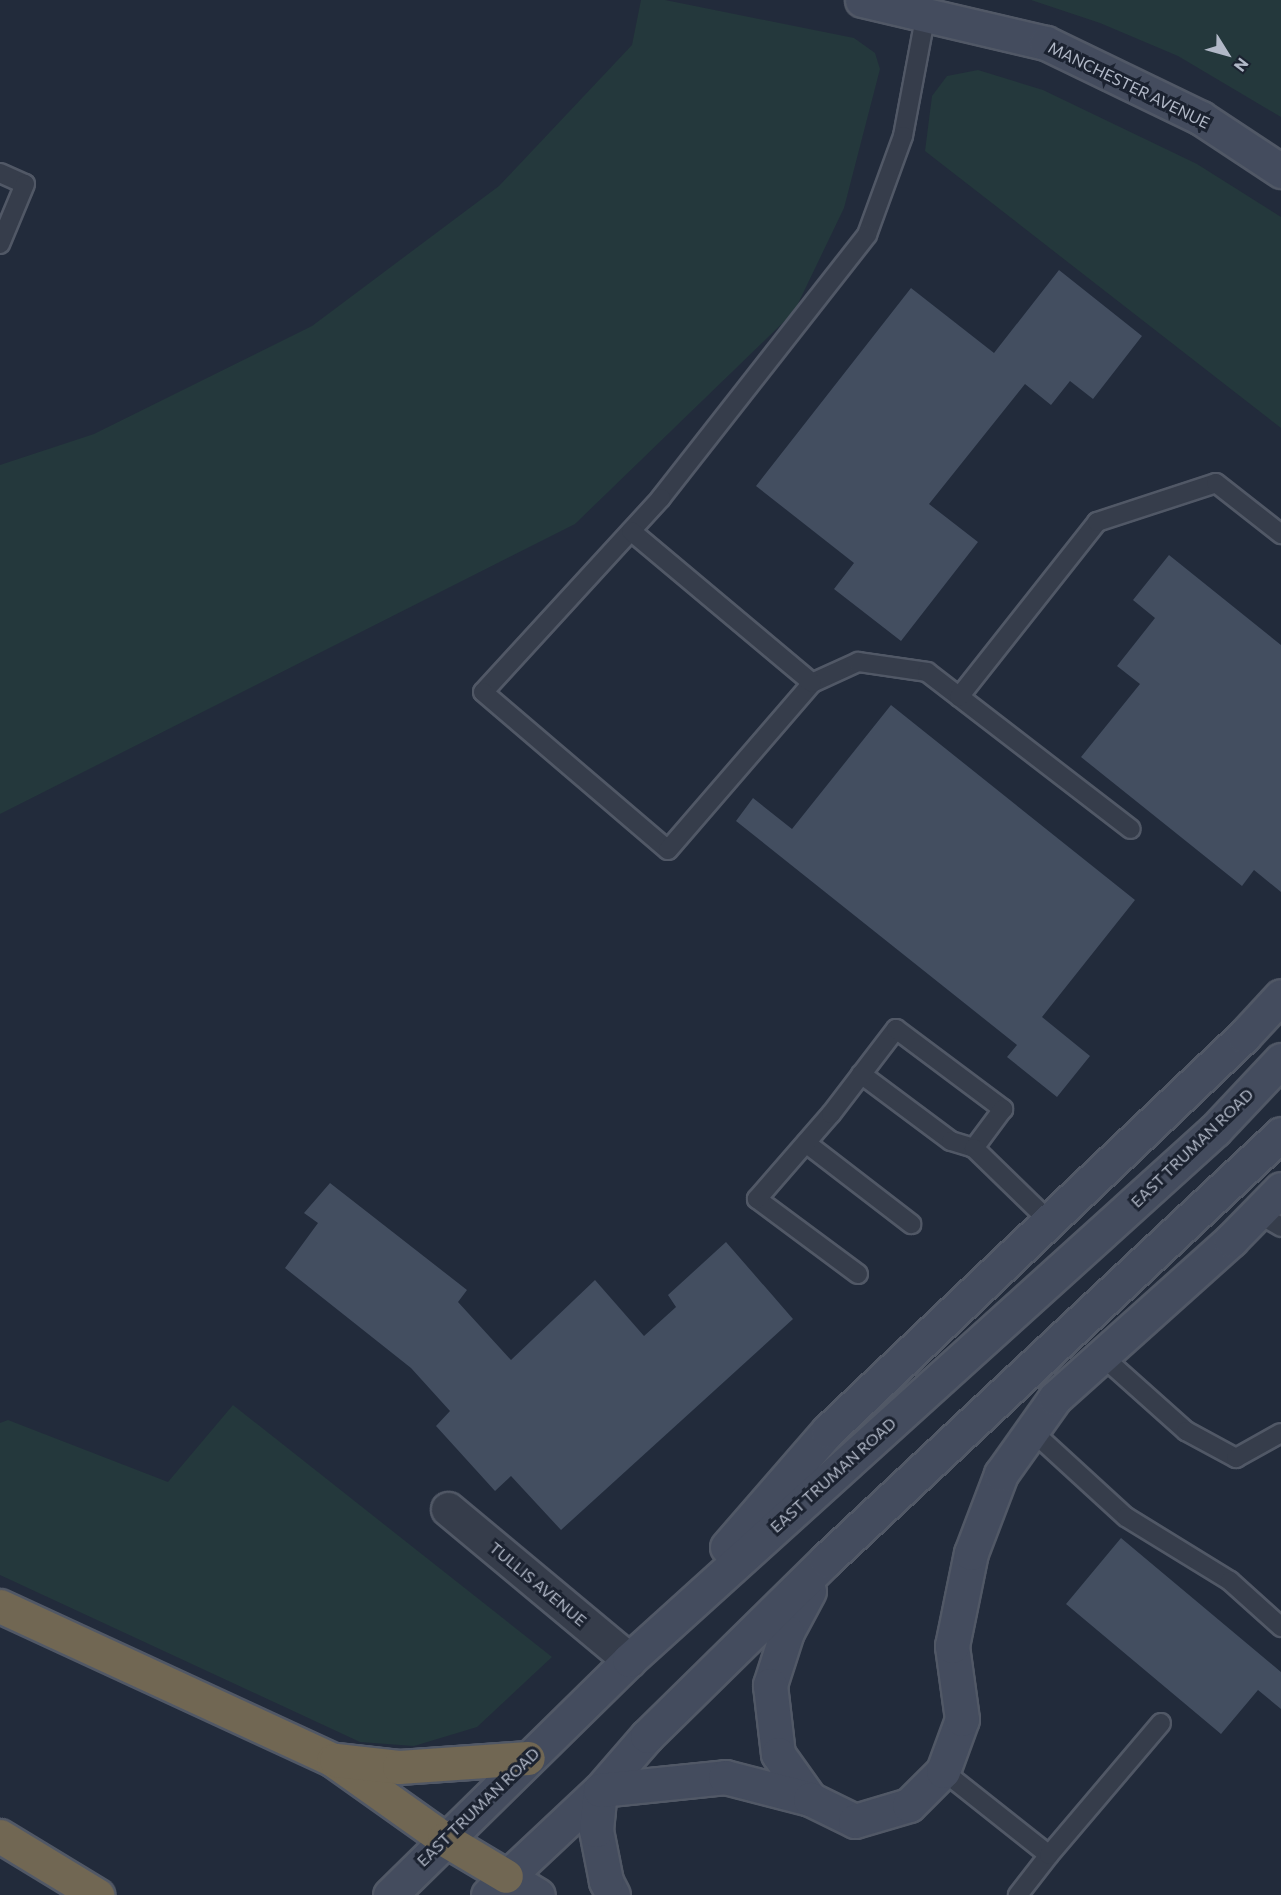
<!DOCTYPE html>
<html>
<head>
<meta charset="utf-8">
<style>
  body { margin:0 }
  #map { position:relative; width:1281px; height:1895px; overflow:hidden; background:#222b3b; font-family:Commissioner,sans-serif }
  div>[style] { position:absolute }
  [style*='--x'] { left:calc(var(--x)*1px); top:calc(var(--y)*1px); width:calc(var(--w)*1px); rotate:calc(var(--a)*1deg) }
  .green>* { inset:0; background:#24383c }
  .building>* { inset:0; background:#434e60 }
  .roads { filter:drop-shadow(2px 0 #515866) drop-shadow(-2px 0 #515866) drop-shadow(0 2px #515866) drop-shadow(0 -2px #515866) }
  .service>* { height:18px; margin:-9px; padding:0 9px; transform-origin:9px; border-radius:9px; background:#363d4b }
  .minor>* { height:33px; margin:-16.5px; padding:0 16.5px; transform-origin:16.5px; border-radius:16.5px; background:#363d4b }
  .secondary>* { height:33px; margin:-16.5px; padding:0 16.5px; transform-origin:16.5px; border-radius:16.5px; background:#444c5e }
  .motorway>* { height:33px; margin:-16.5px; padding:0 16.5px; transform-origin:16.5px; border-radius:16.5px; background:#716753 }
  span { translate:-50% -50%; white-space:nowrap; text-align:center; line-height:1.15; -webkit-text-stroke:6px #1b2230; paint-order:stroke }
  .street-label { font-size:16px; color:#b1b8c7 }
  .north { position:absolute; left:1197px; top:24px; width:60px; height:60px; -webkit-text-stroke:4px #1b2230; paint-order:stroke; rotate:127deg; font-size:16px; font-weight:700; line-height:24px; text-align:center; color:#b1b8c7 }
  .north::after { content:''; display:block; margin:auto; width:21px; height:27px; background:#b1b8c7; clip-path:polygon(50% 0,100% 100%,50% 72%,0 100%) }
</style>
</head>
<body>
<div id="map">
  <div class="green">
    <div style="clip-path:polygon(641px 0,665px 0,854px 38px,875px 53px,880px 69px,844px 208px,794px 312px,575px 524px,0 814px,0 465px,94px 434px,312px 326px,499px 186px,632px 45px)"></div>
    <div style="clip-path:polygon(1031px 0,1281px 0,1281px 117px,1178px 56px,1100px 23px)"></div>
    <div style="clip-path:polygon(978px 70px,1043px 90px,1197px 164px,1281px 217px,1281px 428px,925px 151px,932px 96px,947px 76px)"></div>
    <div style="clip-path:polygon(233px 1405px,552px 1657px,477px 1727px,414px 1746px,360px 1742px,0 1575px,0 1423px,8px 1420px,168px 1482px)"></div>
  </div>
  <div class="building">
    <div style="clip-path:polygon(1059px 270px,1142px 336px,1093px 399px,1070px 381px,1051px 405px,1025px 384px,929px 504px,978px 542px,901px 641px,834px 589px,854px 563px,756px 486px,911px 288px,994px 353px)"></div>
    <div style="clip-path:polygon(1169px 555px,1281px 645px,1281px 892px,1254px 870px,1242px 886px,1081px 757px,1140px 684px,1117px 666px,1155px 618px,1133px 600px)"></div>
    <div style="clip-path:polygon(891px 705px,1135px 900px,1042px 1017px,1090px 1056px,1057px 1097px,1007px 1057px,1017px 1045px,736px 821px,753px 798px,792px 829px)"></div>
    <div style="clip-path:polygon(330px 1183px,467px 1290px,458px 1302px,511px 1360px,595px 1280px,644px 1336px,676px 1307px,668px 1295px,726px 1242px,793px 1319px,561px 1530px,511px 1476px,495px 1491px,436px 1426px,450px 1411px,411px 1368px,285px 1268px,318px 1223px,304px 1213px)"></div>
    <div style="clip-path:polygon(1121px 1538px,1281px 1672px,1281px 1709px,1258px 1690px,1221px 1734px,1066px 1604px)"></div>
  </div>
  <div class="roads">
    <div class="service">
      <div style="--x:926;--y:13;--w:125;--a:100.6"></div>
      <div style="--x:903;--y:136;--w:105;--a:110"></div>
      <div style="--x:867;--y:235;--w:334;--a:128.1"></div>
      <div style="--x:661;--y:498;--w:263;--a:132.5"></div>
      <div style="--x:483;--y:692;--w:243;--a:40.5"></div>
      <div style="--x:668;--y:850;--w:221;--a:-49.2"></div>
      <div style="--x:812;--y:683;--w:51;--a:-24.5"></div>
      <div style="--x:858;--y:662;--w:70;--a:8.2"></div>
      <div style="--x:927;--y:672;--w:257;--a:37.6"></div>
      <div style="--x:0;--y:173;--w:27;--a:24"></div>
      <div style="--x:25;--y:184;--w:65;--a:112.6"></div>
      <div style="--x:631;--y:531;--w:236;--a:40"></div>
      <div style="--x:959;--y:697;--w:223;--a:-51.7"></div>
      <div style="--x:1097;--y:522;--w:125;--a:-18.1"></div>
      <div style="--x:1216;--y:483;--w:83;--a:38.1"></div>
      <div style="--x:861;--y:1074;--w:112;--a:36.7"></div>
      <div style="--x:951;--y:1141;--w:24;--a:17"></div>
      <div style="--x:806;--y:1143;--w:133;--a:37.6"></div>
      <div style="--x:1257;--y:1213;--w:28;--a:30"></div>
      <div style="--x:858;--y:1274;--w:126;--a:-143.4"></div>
      <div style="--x:757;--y:1199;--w:113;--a:-49"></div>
      <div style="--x:831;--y:1114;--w:107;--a:-52.6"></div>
      <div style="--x:896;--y:1029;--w:134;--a:36.8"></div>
      <div style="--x:1003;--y:1109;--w:49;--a:126.6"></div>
      <div style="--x:974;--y:1148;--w:105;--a:44.2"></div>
      <div style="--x:1102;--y:1356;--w:113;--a:41.8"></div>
      <div style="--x:1186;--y:1431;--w:57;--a:28.4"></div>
      <div style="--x:1236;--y:1458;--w:51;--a:-29.1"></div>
      <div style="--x:1032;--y:1431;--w:127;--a:42.5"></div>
      <div style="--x:1126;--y:1517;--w:122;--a:31.6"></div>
      <div style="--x:1230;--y:1581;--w:69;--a:42"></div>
      <div style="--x:943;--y:1771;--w:135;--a:38.4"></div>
      <div style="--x:1049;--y:1855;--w:51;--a:127.8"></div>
      <div style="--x:1049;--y:1855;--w:173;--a:-49.7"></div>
    </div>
    <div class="minor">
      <div style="--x:448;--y:1509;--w:236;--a:39.8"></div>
    </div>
    <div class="secondary">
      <div style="--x:862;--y:0;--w:189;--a:13.2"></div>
      <div style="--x:1046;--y:43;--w:172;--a:25.8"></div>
      <div style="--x:1201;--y:118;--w:96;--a:33.5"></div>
      <div style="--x:727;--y:1547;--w:154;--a:-49"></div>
      <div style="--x:828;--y:1431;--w:574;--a:-43.52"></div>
      <div style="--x:1244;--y:1036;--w:54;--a:-47.2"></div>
      <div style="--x:809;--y:1591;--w:47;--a:118.2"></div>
      <div style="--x:787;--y:1632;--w:56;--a:107.8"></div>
      <div style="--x:770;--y:1685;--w:69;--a:83.4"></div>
      <div style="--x:778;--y:1754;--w:55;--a:54.6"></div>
      <div style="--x:506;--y:1876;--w:37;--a:31"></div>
      <div style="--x:390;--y:1895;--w:335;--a:-44.5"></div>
      <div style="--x:629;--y:1660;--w:790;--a:-42.13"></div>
      <div style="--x:1215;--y:1130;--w:96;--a:-46.7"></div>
      <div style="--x:488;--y:1895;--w:154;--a:-43.2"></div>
      <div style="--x:600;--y:1790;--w:72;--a:-49"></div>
      <div style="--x:647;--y:1736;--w:251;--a:-44.5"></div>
      <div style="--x:826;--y:1560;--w:623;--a:-43.11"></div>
      <div style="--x:613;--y:1895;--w:16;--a:-117"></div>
      <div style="--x:606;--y:1881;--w:52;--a:-101.1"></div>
      <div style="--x:596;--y:1830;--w:40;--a:-84.3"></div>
      <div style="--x:600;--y:1790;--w:126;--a:-5.9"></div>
      <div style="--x:725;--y:1777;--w:88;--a:14.5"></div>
      <div style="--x:810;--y:1799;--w:50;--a:26.1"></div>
      <div style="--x:855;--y:1821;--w:56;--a:-16.5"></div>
      <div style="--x:909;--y:1805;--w:48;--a:-45"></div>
      <div style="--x:943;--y:1771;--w:55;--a:-69.9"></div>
      <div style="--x:962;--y:1719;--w:74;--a:-97.8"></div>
      <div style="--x:952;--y:1646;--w:95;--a:-78.5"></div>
      <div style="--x:971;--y:1553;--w:85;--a:-69.2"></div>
      <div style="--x:1001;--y:1474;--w:93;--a:-54.6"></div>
      <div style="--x:1055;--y:1398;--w:237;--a:-41.9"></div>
      <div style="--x:1231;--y:1240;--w:71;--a:-45.6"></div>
    </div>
    <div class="motorway">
      <div style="--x:0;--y:1606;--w:367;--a:24.8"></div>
      <div style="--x:333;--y:1760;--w:136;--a:35.4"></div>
      <div style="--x:444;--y:1839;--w:72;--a:30.8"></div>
      <div style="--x:336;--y:1760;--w:63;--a:6.3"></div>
      <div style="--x:399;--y:1767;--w:129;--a:-4"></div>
      <div style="--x:0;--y:1836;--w:114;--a:31.3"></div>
    </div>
  </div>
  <div class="street-label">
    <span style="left:1129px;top:85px;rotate:26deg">MANCHESTER AVENUE</span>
    <span style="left:1192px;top:1148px;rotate:-44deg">EAST TRUMAN ROAD</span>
    <span style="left:833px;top:1475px;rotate:-42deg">EAST TRUMAN ROAD</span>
    <span style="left:538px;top:1584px;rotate:40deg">TULLIS AVENUE</span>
    <span style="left:478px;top:1807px;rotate:-44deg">EAST TRUMAN ROAD</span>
  </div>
  <div class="north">N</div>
</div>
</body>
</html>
